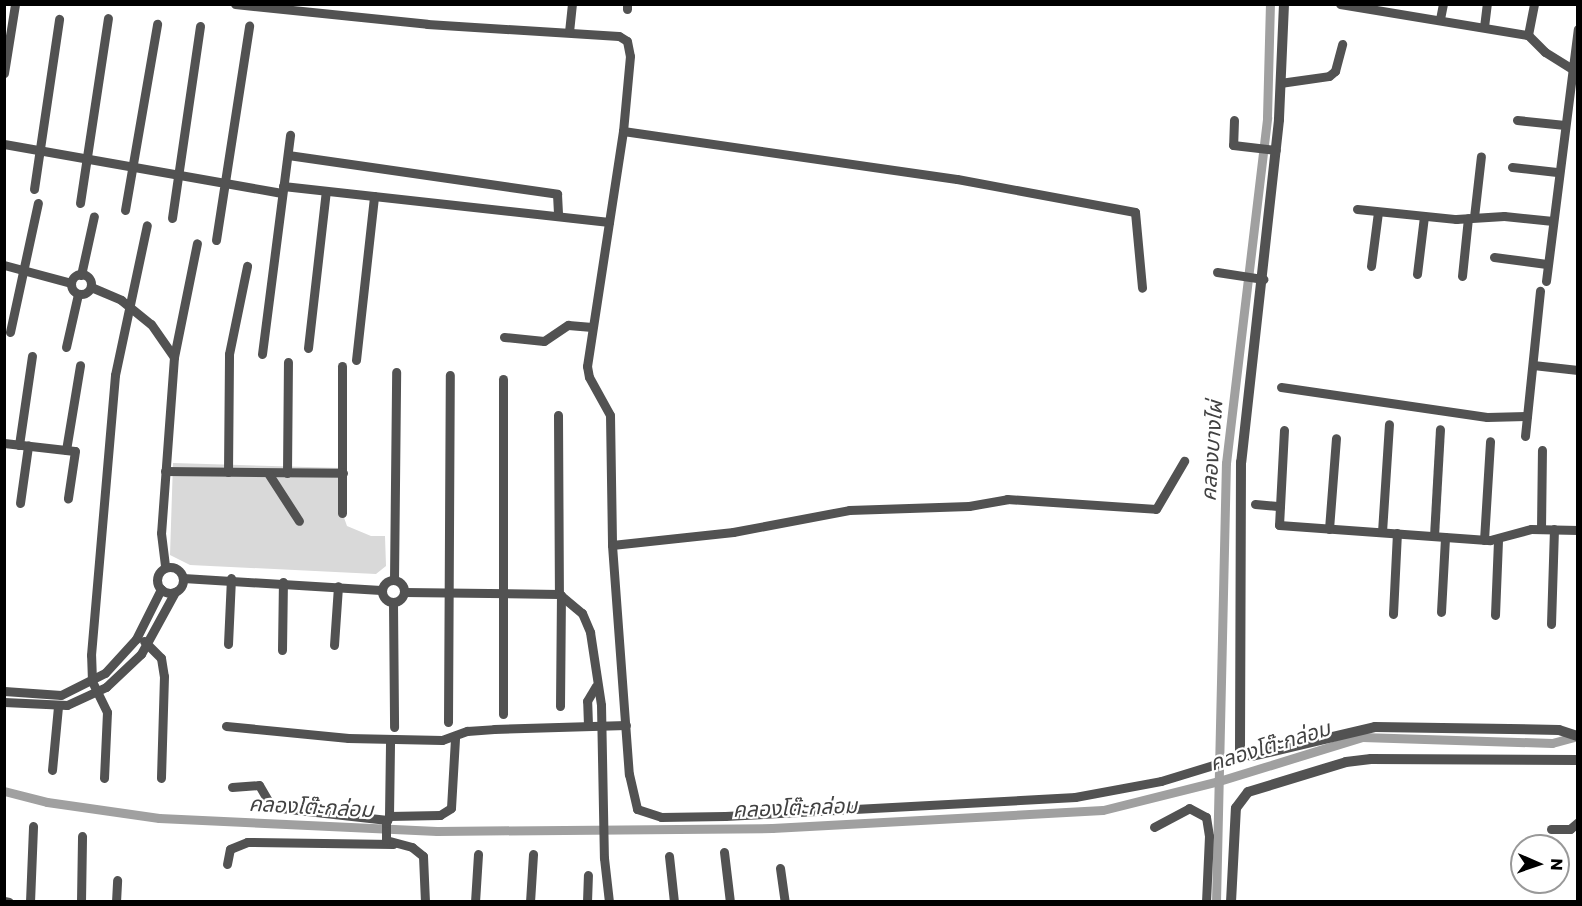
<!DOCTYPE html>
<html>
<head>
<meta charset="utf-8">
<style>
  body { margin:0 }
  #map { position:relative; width:1582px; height:906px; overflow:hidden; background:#fff; font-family:Poppins,"Noto Sans Thai",sans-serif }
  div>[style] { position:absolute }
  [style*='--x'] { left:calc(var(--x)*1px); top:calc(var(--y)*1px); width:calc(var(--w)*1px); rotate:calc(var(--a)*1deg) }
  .green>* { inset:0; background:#d9d9d9 }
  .canal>* { height:9px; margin:-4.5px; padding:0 4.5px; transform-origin:4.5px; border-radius:4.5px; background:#a0a0a0 }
  .minor>* { height:9px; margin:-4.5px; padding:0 4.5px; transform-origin:4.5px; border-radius:4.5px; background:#525252 }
  .minor>.ring { margin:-4.5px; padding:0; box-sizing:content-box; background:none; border:9px solid #525252; border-radius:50% }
  .tertiary>* { height:10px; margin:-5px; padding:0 5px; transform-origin:5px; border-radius:5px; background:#525252 }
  span { translate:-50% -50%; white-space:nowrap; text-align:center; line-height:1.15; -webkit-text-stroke:4.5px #fff; paint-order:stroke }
  .water-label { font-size:21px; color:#414141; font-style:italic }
  .frame { position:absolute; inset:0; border:6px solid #000; pointer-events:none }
  .north { position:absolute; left:1510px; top:834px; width:60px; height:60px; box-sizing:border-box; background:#fff; border:2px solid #999; border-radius:50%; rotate:92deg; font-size:16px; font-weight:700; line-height:24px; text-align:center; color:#000 }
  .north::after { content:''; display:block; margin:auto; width:21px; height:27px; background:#000; clip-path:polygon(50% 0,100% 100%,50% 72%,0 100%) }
</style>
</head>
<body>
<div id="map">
  <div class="green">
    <div style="clip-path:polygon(173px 463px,342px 468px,342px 512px,347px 526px,371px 536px,385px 536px,386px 566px,376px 574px,190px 565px,170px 555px)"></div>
  </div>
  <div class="canal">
    <div style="--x:4;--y:791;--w:44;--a:14.3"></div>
    <div style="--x:47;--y:802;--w:113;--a:8.1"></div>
    <div style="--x:159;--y:818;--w:278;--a:2.7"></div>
    <div style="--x:437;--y:831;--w:335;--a:-0.5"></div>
    <div style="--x:772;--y:828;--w:331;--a:-3.1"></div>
    <div style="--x:1103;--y:810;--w:120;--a:-14"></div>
    <div style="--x:1219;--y:781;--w:150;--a:-17.1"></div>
    <div style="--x:1362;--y:737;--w:190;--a:1.8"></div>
    <div style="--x:1552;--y:743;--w:27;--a:-15"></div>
    <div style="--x:1216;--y:902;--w:439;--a:-88.7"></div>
    <div style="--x:1226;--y:463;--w:348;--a:-83.2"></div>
    <div style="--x:1267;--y:117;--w:113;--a:-88.5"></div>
  </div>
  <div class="minor">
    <div style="--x:235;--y:4;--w:193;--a:5.9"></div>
    <div style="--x:427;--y:24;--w:192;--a:3.6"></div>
    <div style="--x:619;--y:36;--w:9;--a:32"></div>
    <div style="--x:627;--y:41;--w:15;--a:79"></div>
    <div style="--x:630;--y:56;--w:75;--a:95.3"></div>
    <div style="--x:623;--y:131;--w:238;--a:98.7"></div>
    <div style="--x:587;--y:366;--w:11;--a:80"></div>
    <div style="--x:589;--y:377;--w:43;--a:61.1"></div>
    <div style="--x:610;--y:415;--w:130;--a:89.1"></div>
    <div style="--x:612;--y:545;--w:230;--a:85.8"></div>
    <div style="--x:629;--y:774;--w:36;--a:77"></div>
    <div style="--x:637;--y:809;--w:25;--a:18"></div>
    <div style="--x:661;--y:817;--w:64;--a:-0.9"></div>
    <div style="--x:725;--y:816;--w:351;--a:-3.1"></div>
    <div style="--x:1075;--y:797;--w:87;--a:-10.5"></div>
    <div style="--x:1161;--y:781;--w:86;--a:-17"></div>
    <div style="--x:1340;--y:4;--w:191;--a:9.4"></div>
    <div style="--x:1528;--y:35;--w:24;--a:45"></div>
    <div style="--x:1545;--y:52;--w:39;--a:32"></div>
    <div style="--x:627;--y:9;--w:5;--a:-90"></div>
    <div style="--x:1440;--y:19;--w:15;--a:-79"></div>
    <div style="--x:1484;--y:27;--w:23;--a:-83"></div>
    <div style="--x:569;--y:32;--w:28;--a:-84"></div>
    <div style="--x:1528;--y:35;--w:32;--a:-79"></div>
    <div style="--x:4;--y:73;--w:70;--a:-80.9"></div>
    <div style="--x:1280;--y:83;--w:49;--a:-8.1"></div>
    <div style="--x:1329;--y:76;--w:8;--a:-40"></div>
    <div style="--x:1335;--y:71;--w:28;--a:-75"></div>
    <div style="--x:1234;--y:120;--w:25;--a:92"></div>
    <div style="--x:1233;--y:145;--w:43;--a:6.6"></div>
    <div style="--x:1517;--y:120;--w:48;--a:5.9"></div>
    <div style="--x:623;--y:131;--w:337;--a:8.2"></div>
    <div style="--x:957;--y:179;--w:181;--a:10.5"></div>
    <div style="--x:1135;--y:212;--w:76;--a:84.7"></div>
    <div style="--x:4;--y:144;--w:282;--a:10"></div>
    <div style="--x:288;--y:155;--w:272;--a:8.2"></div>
    <div style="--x:557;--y:194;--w:22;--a:87"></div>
    <div style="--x:1512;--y:167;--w:45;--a:6.3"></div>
    <div style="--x:283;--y:186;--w:328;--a:6.3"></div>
    <div style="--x:34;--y:189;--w:172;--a:-81.6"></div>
    <div style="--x:80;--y:203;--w:187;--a:-81.4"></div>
    <div style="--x:1357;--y:209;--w:100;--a:5.8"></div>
    <div style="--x:1456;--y:219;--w:48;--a:-3.6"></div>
    <div style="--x:1504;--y:216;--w:49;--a:5.8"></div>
    <div style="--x:125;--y:210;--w:189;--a:-80.2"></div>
    <div style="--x:1474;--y:217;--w:61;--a:-83.5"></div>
    <div style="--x:172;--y:218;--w:194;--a:-81.7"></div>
    <div style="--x:216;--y:240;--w:217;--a:-81.2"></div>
    <div style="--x:1494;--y:257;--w:53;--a:7.5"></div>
    <div style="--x:4;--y:265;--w:69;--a:15"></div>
    <div style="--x:1371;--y:266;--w:54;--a:-82.6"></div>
    <div style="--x:1217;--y:272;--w:47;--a:8.7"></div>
    <div style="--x:1417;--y:274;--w:58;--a:-83.1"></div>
    <div class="ring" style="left:71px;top:274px;width:11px;height:11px"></div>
    <div style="--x:81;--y:275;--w:60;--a:-77.6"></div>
    <div style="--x:1462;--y:276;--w:58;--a:-84.1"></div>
    <div style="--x:1546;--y:281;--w:254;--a:-82.8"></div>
    <div style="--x:91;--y:287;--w:33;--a:23"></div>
    <div style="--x:121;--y:300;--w:38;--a:39"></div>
    <div style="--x:151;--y:324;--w:40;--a:55.1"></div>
    <div style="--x:174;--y:357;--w:176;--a:94.2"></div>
    <div style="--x:161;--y:533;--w:35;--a:83"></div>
    <div style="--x:10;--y:332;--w:132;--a:-77.8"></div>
    <div style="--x:504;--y:337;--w:40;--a:5.7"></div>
    <div style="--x:544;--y:341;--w:29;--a:-34"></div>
    <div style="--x:568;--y:325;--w:24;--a:5"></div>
    <div style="--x:66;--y:347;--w:54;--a:-77.2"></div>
    <div style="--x:308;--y:348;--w:158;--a:-83.5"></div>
    <div style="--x:262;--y:354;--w:221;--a:-82.7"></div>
    <div style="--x:174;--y:357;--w:116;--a:-78.6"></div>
    <div style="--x:356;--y:360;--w:165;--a:-83.7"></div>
    <div style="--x:1533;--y:365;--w:45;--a:6.3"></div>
    <div style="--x:342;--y:366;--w:147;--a:90"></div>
    <div style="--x:1281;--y:387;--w:208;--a:8.3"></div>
    <div style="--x:1487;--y:417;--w:40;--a:-1.4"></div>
    <div style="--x:558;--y:415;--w:179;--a:89.7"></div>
    <div style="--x:1284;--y:430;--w:95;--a:93"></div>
    <div style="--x:1279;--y:525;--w:212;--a:4.1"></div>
    <div style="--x:1490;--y:540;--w:42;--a:-15"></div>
    <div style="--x:1531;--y:529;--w:47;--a:1.2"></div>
    <div style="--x:1525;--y:436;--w:146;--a:-84.1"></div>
    <div style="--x:4;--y:443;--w:71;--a:6.4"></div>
    <div style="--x:75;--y:451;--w:48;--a:98.5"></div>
    <div style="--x:19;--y:445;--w:90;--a:-81.7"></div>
    <div style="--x:66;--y:450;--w:86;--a:-80.6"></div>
    <div style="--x:165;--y:471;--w:178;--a:0.6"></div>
    <div style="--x:228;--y:472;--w:118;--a:-89.5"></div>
    <div style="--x:229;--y:354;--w:90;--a:-78.4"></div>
    <div style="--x:268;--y:473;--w:57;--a:57.1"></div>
    <div style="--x:287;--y:473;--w:111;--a:-89.5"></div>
    <div style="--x:20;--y:503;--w:58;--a:-82"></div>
    <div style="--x:1255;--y:504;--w:25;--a:5"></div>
    <div style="--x:1329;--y:529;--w:91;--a:-85.6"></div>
    <div style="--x:1541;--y:529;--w:79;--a:-89.3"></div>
    <div style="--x:1382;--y:532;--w:108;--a:-86.3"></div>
    <div style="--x:1434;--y:536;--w:107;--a:-86.8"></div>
    <div style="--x:1484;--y:540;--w:99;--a:-86.5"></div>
    <div style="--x:612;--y:545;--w:122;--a:-6.1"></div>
    <div style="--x:733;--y:532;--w:118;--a:-10.7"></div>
    <div style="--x:849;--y:510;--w:120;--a:-1.9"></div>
    <div style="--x:969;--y:506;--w:39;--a:-10"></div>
    <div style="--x:1007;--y:499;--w:149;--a:3.8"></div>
    <div style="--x:1156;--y:509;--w:56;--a:-59.7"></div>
    <div class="ring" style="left:157px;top:567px;width:17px;height:17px"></div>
    <div style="--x:183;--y:578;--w:198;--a:3.5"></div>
    <div class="ring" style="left:382px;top:580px;width:13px;height:13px"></div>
    <div style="--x:394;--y:580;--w:208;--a:-89.4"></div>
    <div style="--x:404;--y:592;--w:155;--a:0.7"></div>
    <div style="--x:559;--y:594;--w:30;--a:40"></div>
    <div style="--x:582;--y:613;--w:21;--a:67"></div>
    <div style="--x:590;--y:632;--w:74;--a:81.4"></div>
    <div style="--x:601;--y:705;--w:153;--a:88.9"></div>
    <div style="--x:604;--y:858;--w:44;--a:83.5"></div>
    <div style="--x:393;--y:603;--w:124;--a:89.5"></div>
    <div style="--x:1441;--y:612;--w:75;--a:-86.9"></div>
    <div style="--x:1393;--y:614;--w:81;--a:-87.2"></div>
    <div style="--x:1495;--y:615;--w:76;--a:-87.7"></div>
    <div style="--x:1551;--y:624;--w:95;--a:-88.2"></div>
    <div style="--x:144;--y:641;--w:24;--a:45"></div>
    <div style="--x:161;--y:658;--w:18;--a:81"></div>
    <div style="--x:164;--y:676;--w:102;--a:91.7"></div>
    <div style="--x:228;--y:644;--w:66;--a:-87.4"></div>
    <div style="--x:334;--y:645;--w:59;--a:-86.1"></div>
    <div style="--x:282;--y:650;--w:68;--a:-89.2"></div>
    <div style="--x:4;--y:691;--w:57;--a:4"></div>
    <div style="--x:61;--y:695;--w:49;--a:-26.6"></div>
    <div style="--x:105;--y:673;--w:46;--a:-47.6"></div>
    <div style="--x:136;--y:639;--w:56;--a:-63.4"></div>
    <div style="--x:4;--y:702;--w:63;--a:2.7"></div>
    <div style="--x:67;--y:705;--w:43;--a:-24.8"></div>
    <div style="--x:106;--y:687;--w:48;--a:-43.3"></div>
    <div style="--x:141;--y:654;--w:71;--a:-61.3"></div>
    <div style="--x:560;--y:706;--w:111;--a:-89.5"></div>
    <div style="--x:503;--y:714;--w:335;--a:-90"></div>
    <div style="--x:448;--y:722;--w:347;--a:-89.7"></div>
    <div style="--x:588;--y:725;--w:24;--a:-92"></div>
    <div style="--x:587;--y:701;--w:17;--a:-59"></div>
    <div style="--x:226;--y:726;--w:123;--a:5.6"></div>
    <div style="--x:348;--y:738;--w:94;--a:1.2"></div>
    <div style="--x:442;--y:740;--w:27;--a:-20"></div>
    <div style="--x:467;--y:731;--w:27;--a:-4"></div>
    <div style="--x:494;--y:729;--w:132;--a:-1.7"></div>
    <div style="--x:52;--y:770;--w:64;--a:-84.6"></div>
    <div style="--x:104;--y:778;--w:66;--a:-87.4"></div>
    <div style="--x:107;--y:712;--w:34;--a:-116"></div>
    <div style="--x:92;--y:681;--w:26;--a:-92"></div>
    <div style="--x:91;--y:655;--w:281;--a:-85.1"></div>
    <div style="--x:115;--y:375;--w:153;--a:-78"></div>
    <div style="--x:232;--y:787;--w:27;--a:-4"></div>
    <div style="--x:259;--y:785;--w:22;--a:60"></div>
    <div style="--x:270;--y:804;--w:11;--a:22"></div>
    <div style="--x:280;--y:808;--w:108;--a:6.4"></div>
    <div style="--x:389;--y:816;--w:76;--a:-89.2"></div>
    <div style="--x:1154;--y:827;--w:40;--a:-28"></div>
    <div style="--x:1189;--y:808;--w:19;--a:28"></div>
    <div style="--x:1206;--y:817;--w:19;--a:81"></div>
    <div style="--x:1209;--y:836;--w:66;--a:92.6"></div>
    <div style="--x:1551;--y:829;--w:19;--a:0"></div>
    <div style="--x:1570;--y:829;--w:11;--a:-41"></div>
    <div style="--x:724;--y:852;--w:50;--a:83.2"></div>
    <div style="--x:669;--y:856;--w:46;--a:83.8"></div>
    <div style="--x:227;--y:864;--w:15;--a:-79"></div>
    <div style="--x:230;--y:849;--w:18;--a:-22"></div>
    <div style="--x:247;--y:842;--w:146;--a:0.8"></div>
    <div style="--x:780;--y:868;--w:34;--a:82"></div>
    <div style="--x:4;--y:901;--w:5;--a:11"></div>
    <div style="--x:30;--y:902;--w:76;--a:-87.7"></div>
    <div style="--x:81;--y:902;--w:66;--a:-89.1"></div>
    <div style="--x:116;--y:902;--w:22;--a:-87"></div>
    <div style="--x:425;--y:902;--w:46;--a:-92.5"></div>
    <div style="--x:423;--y:856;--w:14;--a:-141"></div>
    <div style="--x:412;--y:847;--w:27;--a:-165"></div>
    <div style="--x:386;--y:840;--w:17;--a:-90"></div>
    <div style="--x:386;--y:823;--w:8;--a:-67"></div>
    <div style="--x:389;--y:816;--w:51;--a:-1.1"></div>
    <div style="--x:440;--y:815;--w:13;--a:-32"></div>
    <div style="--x:451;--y:808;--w:70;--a:-86.7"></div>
    <div style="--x:475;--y:902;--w:48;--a:-86.4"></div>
    <div style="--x:530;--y:902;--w:48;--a:-86.4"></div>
    <div style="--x:587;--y:902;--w:27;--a:-88"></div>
  </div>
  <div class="tertiary">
    <div style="--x:1284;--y:4;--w:116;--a:92.5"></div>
    <div style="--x:1279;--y:120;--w:344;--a:96.3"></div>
    <div style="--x:1241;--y:462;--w:291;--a:90.2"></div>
    <div style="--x:1240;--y:753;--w:12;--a:14"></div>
    <div style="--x:1252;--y:756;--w:126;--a:-13.3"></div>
    <div style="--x:1375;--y:727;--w:184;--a:0.9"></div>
    <div style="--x:1559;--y:730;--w:20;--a:18"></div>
    <div style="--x:1231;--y:902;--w:94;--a:-87"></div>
    <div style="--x:1236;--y:808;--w:20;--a:-53"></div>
    <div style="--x:1248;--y:792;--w:102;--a:-17"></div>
    <div style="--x:1346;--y:762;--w:25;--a:-7"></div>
    <div style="--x:1371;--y:759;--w:207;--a:0.3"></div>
  </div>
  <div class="water-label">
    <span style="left:1212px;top:451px;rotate:-86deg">คลองบางไผ่</span>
    <span style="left:1270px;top:746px;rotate:-17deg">คลองโต๊ะกล่อม</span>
    <span style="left:311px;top:807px;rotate:3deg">คลองโต๊ะกล่อม</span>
    <span style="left:795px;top:808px;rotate:-2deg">คลองโต๊ะกล่อม</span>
  </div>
  <div class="frame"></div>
  <div class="north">N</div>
</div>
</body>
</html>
